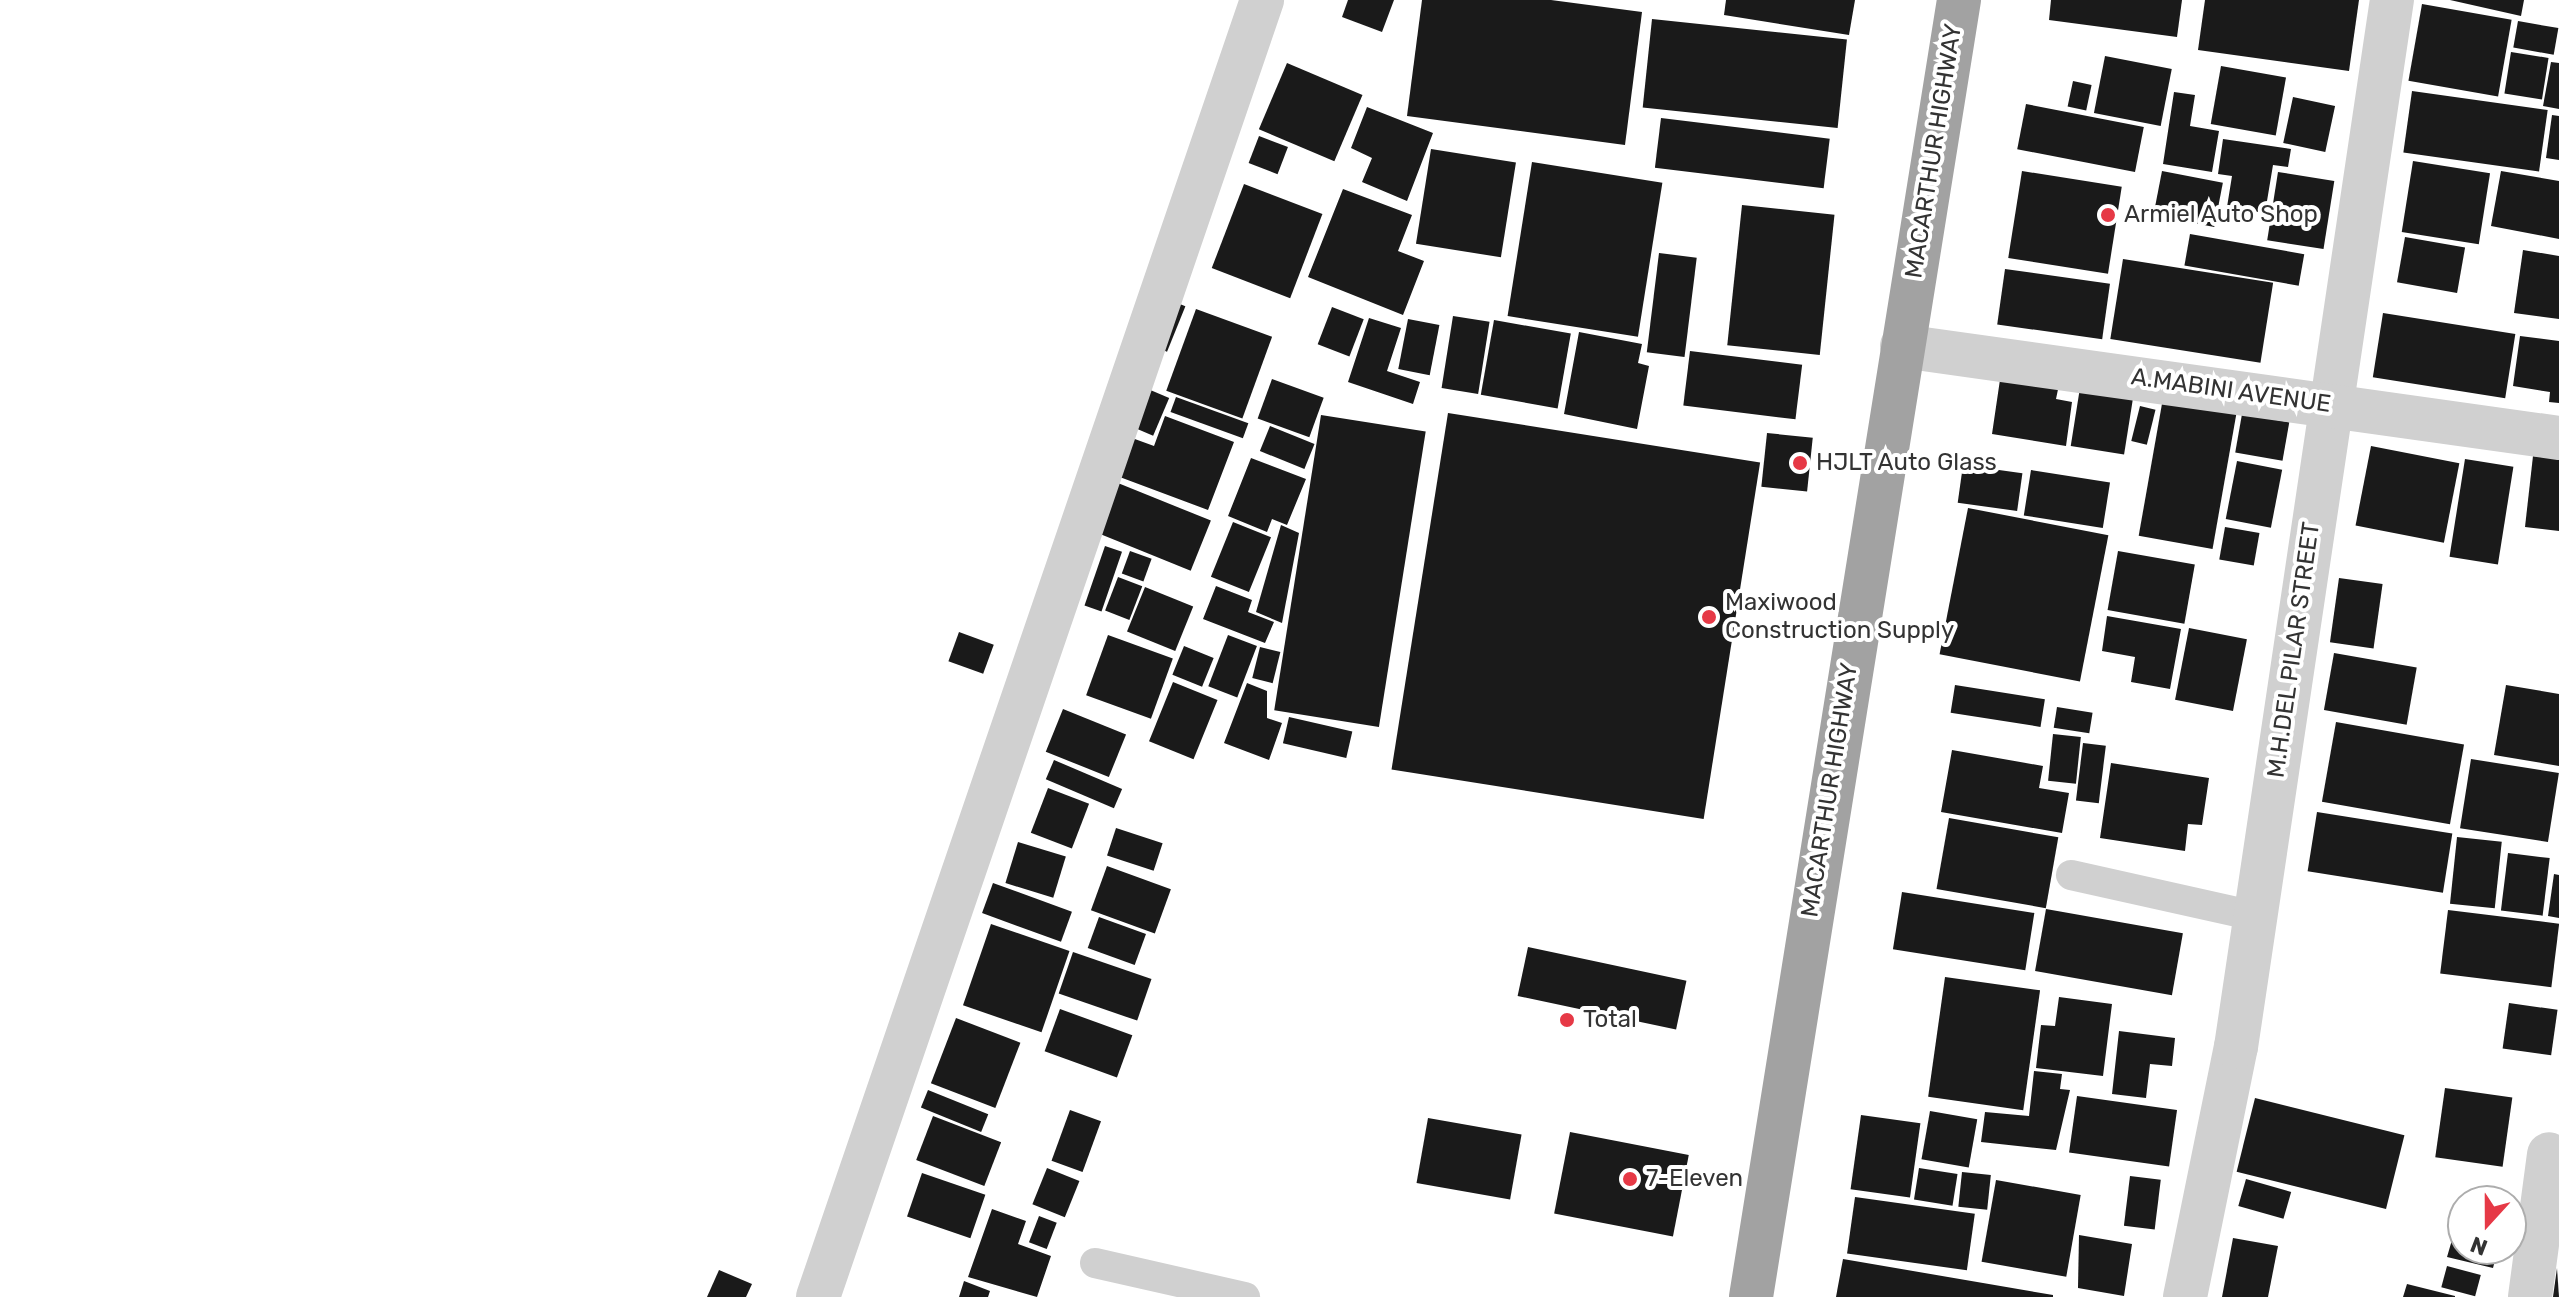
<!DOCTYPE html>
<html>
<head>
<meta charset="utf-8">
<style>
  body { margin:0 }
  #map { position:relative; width:2559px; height:1297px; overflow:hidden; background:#fff; font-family:Rubik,sans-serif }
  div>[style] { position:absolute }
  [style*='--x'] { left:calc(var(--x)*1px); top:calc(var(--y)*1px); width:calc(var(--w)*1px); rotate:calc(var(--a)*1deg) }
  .building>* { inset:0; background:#1a1a1a; transform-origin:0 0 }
  .service>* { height:30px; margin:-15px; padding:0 15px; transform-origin:15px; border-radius:15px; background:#d0d0d0 }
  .minor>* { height:44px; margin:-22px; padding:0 22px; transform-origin:22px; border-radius:22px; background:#d0d0d0 }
  .tertiary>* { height:44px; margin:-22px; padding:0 22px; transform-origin:22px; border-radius:22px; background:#d0d0d0 }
  .trunk>* { height:44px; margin:-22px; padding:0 22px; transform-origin:22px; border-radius:22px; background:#a2a2a2 }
  .dots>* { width:22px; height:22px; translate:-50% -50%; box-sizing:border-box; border:4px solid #fff; border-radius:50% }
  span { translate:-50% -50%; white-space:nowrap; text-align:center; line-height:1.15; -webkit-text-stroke:8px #fff; paint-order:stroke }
  .street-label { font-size:24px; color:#333 }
  .poi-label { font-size:24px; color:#333 }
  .left { translate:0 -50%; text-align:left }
  .north { position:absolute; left:2447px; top:1185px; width:80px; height:80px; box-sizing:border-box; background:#fff; border:2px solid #adadad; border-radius:50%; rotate:201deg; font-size:22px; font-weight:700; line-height:32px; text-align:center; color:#333 }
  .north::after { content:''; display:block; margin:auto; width:28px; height:36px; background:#e63946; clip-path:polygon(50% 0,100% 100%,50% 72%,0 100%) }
</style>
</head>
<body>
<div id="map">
  <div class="building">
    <div style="clip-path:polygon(1348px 0,1394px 0,1382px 32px,1342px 17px)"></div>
    <div style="clip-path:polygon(1422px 0,1551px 0,1642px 12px,1625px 145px,1407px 116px)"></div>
    <div style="clip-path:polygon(1726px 0,1855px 0,1849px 35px,1724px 15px)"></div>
    <div style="clip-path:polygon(2051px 0,2182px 0,2177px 37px,2049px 20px)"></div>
    <div style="clip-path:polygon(2205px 0,2359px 0,2349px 71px,2198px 50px)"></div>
    <div style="clip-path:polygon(2450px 0,2524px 0,2521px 16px)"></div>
    <div style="left:2422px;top:4px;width:91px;height:78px;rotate:10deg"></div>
    <div style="left:1652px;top:19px;width:196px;height:89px;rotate:6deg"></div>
    <div style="left:2518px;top:21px;width:41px;height:27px;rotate:10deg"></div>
    <div style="left:2511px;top:52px;width:38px;height:42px;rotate:9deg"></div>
    <div style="left:2105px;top:56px;width:68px;height:58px;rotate:11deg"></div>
    <div style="clip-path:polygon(2551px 62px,2559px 63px,2559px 109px,2543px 106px)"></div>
    <div style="left:1287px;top:63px;width:82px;height:72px;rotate:23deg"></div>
    <div style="left:2221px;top:66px;width:66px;height:59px;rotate:10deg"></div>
    <div style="left:2073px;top:81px;width:19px;height:26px;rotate:12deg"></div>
    <div style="left:2412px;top:91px;width:137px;height:62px;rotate:8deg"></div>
    <div style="clip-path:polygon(2174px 92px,2195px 95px,2190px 126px,2219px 131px,2212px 172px,2163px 164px)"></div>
    <div style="left:2293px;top:97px;width:43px;height:47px;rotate:12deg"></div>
    <div style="left:2026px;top:104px;width:120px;height:46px;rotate:11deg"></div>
    <div style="clip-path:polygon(1367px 107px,1433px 133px,1407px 201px,1362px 182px,1372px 158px,1351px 148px)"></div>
    <div style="clip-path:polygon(2552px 115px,2559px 116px,2559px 160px,2546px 158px)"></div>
    <div style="left:1661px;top:118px;width:170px;height:50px;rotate:7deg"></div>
    <div style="left:1259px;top:136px;width:31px;height:29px;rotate:21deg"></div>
    <div style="clip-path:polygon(2223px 139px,2291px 149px,2288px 167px,2273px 165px,2265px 213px,2227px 207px,2232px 176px,2218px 174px)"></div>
    <div style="left:1431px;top:149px;width:86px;height:96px;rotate:9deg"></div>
    <div style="left:2413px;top:161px;width:78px;height:72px;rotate:9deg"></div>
    <div style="left:1532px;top:162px;width:132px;height:156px;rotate:9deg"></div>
    <div style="left:2022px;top:171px;width:101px;height:88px;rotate:9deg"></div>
    <div style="left:2162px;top:171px;width:62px;height:45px;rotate:11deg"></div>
    <div style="clip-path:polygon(2501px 171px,2559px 181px,2559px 239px,2491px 226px)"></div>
    <div style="left:2278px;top:172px;width:57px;height:69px;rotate:9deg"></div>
    <div style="left:1244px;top:184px;width:84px;height:90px;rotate:21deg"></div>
    <div style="clip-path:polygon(1343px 189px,1412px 215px,1398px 251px,1424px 261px,1403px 315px,1308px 277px)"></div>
    <div style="left:1742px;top:205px;width:93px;height:141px;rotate:6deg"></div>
    <div style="left:2190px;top:234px;width:116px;height:32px;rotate:10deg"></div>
    <div style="left:2405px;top:237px;width:61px;height:46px;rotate:10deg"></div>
    <div style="clip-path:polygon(2523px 250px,2559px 256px,2559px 319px,2514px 313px)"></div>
    <div style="left:1659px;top:253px;width:38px;height:100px;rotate:7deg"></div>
    <div style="left:2123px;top:259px;width:152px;height:81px;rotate:9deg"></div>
    <div style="left:2005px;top:269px;width:106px;height:56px;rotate:8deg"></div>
    <div style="left:1165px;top:298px;width:22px;height:49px;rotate:22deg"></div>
    <div style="left:1332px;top:307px;width:34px;height:40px;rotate:21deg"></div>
    <div style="left:1196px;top:309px;width:81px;height:87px;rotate:20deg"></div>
    <div style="left:2383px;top:313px;width:134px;height:65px;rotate:9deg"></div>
    <div style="left:1453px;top:316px;width:37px;height:73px;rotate:9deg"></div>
    <div style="clip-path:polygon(1369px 318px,1401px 328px,1387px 371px,1420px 382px,1413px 404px,1348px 382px)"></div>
    <div style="left:1408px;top:319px;width:32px;height:51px;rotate:11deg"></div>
    <div style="left:1494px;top:320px;width:78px;height:76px;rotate:10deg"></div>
    <div style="clip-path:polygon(1579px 332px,1642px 344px,1638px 363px,1649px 366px,1637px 429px,1564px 414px)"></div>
    <div style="clip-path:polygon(2520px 336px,2559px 341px,2559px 403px,2549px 402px,2550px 392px,2513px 386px)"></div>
    <div style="left:1690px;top:351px;width:113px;height:55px;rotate:7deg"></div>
    <div style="clip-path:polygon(2002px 366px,2061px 375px,2056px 399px,2072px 402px,2066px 446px,1992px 434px)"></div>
    <div style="left:2082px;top:375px;width:54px;height:72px;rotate:9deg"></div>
    <div style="left:1272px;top:379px;width:55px;height:42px;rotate:20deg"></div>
    <div style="left:1148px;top:389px;width:23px;height:41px;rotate:23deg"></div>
    <div style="left:1176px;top:397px;width:77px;height:16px;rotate:20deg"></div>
    <div style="left:2163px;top:398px;width:75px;height:140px;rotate:10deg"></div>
    <div style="left:2140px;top:406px;width:16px;height:36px;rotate:14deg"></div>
    <div style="left:1448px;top:413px;width:316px;height:361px;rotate:9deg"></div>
    <div style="left:2242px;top:414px;width:48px;height:39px;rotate:10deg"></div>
    <div style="left:1321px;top:415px;width:106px;height:299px;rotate:9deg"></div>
    <div style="clip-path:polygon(1165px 416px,1234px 442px,1208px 510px,1117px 476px,1132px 438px,1154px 446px)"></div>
    <div style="left:1270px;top:426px;width:48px;height:27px;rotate:22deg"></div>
    <div style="left:1767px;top:433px;width:46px;height:54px;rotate:6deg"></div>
    <div style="left:2371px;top:446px;width:90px;height:81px;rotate:11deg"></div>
    <div style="clip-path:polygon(2533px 456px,2559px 459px,2559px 531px,2525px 527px)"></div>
    <div style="clip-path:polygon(1251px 458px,1306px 479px,1287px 525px,1272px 519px,1267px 532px,1228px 516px)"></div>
    <div style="left:2465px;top:459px;width:49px;height:99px;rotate:9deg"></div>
    <div style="left:2237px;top:461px;width:46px;height:59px;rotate:11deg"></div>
    <div style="left:1963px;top:465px;width:60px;height:38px;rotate:8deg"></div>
    <div style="left:2031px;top:470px;width:80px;height:46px;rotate:9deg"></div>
    <div style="left:1108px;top:479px;width:111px;height:54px;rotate:22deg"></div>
    <div style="left:1968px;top:508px;width:143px;height:149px;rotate:11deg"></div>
    <div style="left:1233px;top:522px;width:41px;height:59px;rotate:22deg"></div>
    <div style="clip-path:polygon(1281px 525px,1299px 533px,1282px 623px,1256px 612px)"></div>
    <div style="left:2225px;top:527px;width:35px;height:33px;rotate:10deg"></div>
    <div style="left:1105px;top:546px;width:18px;height:63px;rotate:19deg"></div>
    <div style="left:1130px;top:551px;width:23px;height:24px;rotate:20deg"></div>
    <div style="left:2118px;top:551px;width:78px;height:60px;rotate:10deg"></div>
    <div style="left:1118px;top:577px;width:26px;height:36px;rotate:21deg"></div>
    <div style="left:2339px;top:578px;width:44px;height:65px;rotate:8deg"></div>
    <div style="clip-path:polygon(1216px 586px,1252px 600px,1248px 612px,1274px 622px,1265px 643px,1203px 619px)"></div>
    <div style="left:1145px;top:587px;width:52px;height:48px;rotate:22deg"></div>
    <div style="clip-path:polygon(2107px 616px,2181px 629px,2170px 689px,2131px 682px,2135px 657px,2102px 651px)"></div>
    <div style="left:2189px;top:628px;width:59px;height:73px;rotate:11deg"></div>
    <div style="left:959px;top:632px;width:37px;height:31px;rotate:20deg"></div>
    <div style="left:1108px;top:635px;width:69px;height:64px;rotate:20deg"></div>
    <div style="left:1228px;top:635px;width:31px;height:55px;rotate:21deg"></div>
    <div style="left:1184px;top:646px;width:32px;height:31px;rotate:22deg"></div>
    <div style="left:1260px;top:647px;width:21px;height:32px;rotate:14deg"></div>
    <div style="left:2334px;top:653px;width:84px;height:58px;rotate:10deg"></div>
    <div style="left:1173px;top:682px;width:48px;height:64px;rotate:22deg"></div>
    <div style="clip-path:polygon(1247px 683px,1267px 691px,1267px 718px,1282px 723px,1269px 760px,1224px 743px)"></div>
    <div style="left:1955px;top:685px;width:91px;height:28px;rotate:9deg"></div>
    <div style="clip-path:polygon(2506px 685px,2559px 694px,2559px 766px,2494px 755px)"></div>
    <div style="left:2057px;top:707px;width:36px;height:21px;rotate:9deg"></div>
    <div style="left:1063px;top:709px;width:68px;height:46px;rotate:22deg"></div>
    <div style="left:1289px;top:717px;width:65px;height:27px;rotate:13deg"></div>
    <div style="left:2336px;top:722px;width:130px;height:81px;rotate:10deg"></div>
    <div style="left:2053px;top:734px;width:28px;height:47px;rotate:6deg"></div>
    <div style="left:2083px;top:743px;width:23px;height:58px;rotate:7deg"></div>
    <div style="clip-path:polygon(1952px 750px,2043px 766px,2039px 788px,2069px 793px,2062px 833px,1941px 812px)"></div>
    <div style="left:2471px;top:759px;width:89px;height:70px;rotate:9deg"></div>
    <div style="left:1054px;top:760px;width:74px;height:21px;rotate:23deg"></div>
    <div style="clip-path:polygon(2111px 763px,2209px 778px,2202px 825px,2188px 824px,2185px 851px,2100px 838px)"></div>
    <div style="left:1048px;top:788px;width:44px;height:48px;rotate:21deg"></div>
    <div style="left:2317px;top:812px;width:137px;height:60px;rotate:9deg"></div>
    <div style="left:1949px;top:818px;width:111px;height:72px;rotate:10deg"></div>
    <div style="left:1116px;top:828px;width:49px;height:29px;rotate:18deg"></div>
    <div style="left:2457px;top:837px;width:45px;height:67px;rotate:6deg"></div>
    <div style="left:1018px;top:842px;width:50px;height:43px;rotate:17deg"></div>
    <div style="left:2508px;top:853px;width:42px;height:58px;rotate:7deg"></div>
    <div style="left:1107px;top:866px;width:68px;height:47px;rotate:20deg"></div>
    <div style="clip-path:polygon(2554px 874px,2559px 875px,2559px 918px,2548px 916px)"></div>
    <div style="left:993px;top:883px;width:84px;height:32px;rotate:20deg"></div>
    <div style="left:1902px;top:892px;width:134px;height:58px;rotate:9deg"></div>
    <div style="left:2046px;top:909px;width:139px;height:63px;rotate:10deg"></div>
    <div style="left:2448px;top:910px;width:112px;height:64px;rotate:7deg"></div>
    <div style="left:1099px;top:917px;width:50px;height:33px;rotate:20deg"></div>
    <div style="left:991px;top:924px;width:83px;height:86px;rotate:19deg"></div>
    <div style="left:1528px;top:947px;width:162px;height:50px;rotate:12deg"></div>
    <div style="left:1073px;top:952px;width:83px;height:44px;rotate:19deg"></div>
    <div style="left:1945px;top:977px;width:96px;height:121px;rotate:8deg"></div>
    <div style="clip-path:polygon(2059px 997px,2112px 1004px,2103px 1076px,2036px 1068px,2041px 1025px,2055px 1026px)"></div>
    <div style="left:2509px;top:1003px;width:49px;height:46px;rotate:8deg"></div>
    <div style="left:1060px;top:1009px;width:77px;height:45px;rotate:20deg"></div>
    <div style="left:956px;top:1018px;width:69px;height:70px;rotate:21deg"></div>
    <div style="clip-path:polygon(2119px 1031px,2175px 1038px,2172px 1066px,2150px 1064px,2146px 1098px,2112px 1094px)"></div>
    <div style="clip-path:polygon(2034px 1071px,2062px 1074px,2060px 1089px,2070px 1090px,2056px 1150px,1981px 1142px,1985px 1112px,2029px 1116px)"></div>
    <div style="left:2445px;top:1088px;width:68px;height:70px;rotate:8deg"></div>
    <div style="left:928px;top:1090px;width:65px;height:19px;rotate:22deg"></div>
    <div style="left:2077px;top:1096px;width:101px;height:57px;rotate:8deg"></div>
    <div style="left:2255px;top:1098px;width:154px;height:76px;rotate:14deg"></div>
    <div style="left:1070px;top:1110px;width:33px;height:54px;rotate:20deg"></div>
    <div style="left:1930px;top:1111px;width:48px;height:49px;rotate:10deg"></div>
    <div style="left:1861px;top:1115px;width:60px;height:75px;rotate:8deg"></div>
    <div style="left:933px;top:1116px;width:73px;height:47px;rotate:21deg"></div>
    <div style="left:1428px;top:1118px;width:95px;height:66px;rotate:10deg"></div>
    <div style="left:1570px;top:1132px;width:121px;height:83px;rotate:11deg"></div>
    <div style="left:1047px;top:1168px;width:35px;height:39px;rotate:22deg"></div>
    <div style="left:1919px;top:1168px;width:39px;height:32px;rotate:9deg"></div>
    <div style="left:1962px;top:1172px;width:29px;height:35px;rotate:6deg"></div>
    <div style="left:922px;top:1173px;width:67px;height:46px;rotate:19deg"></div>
    <div style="left:2130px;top:1176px;width:31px;height:50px;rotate:7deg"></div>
    <div style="left:2246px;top:1179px;width:47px;height:28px;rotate:16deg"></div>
    <div style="left:1996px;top:1180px;width:86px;height:83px;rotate:10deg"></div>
    <div style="left:1855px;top:1197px;width:121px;height:57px;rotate:8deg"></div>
    <div style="clip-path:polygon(2463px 1202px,2463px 1249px,2498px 1249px,2493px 1268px,2447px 1257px)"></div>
    <div style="clip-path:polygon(992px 1209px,1026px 1221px,1018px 1244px,1051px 1256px,1037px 1297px,968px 1277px)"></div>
    <div style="left:1039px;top:1216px;width:19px;height:28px;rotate:21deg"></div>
    <div style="clip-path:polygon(2079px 1235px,2132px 1244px,2124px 1296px,2078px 1288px)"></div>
    <div style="clip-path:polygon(2233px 1238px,2278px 1246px,2268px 1297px,2222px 1297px)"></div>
    <div style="clip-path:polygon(1843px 1259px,2053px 1295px,2053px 1297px,1836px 1297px)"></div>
    <div style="left:2447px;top:1266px;width:35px;height:22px;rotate:15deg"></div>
    <div style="clip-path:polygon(2557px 1268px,2559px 1297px,2553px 1297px)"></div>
    <div style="clip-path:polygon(719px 1270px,752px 1284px,746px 1297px,707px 1297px)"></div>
    <div style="clip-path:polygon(964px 1281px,990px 1291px,988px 1297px,959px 1297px)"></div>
    <div style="clip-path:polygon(2407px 1284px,2455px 1296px,2455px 1297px,2403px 1297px)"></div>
  </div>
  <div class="service">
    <div style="--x:2071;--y:875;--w:189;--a:12.6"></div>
    <div style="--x:1095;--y:1263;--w:154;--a:12.8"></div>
  </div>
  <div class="minor">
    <div style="--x:818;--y:1297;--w:1371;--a:-71.1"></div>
    <div style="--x:2185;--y:1297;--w:255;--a:-78.5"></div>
    <div style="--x:2236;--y:1047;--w:1059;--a:-81.53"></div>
    <div style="--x:2530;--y:1297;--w:144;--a:-82.4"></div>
  </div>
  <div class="tertiary">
    <div style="--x:1902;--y:346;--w:663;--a:7.97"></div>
  </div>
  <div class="trunk">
    <div style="--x:1751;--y:1297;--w:1314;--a:-80.89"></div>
  </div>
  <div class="dots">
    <div style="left:2108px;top:215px;background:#e63946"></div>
    <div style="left:1800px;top:463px;background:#e63946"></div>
    <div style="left:1709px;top:617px;background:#e63946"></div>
    <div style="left:1567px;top:1020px;background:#e63946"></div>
    <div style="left:1630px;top:1179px;background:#e63946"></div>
  </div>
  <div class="street-label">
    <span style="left:1934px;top:151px;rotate:-81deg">MACARTHUR HIGHWAY</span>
    <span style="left:2231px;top:391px;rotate:8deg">A.MABINI AVENUE</span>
    <span style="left:2294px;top:650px;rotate:-82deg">M.H.DEL PILAR STREET</span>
    <span style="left:1830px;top:790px;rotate:-81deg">MACARTHUR HIGHWAY</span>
  </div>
  <div class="poi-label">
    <span class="left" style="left:2124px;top:215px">Armiel Auto Shop</span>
    <span class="left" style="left:1816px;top:463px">HJLT Auto Glass</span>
    <span class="left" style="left:1725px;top:617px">Maxiwood<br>Construction Supply</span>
    <span class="left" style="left:1583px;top:1020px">Total</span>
    <span class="left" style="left:1646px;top:1179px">7-Eleven</span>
  </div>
  <div class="north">N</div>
</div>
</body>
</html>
